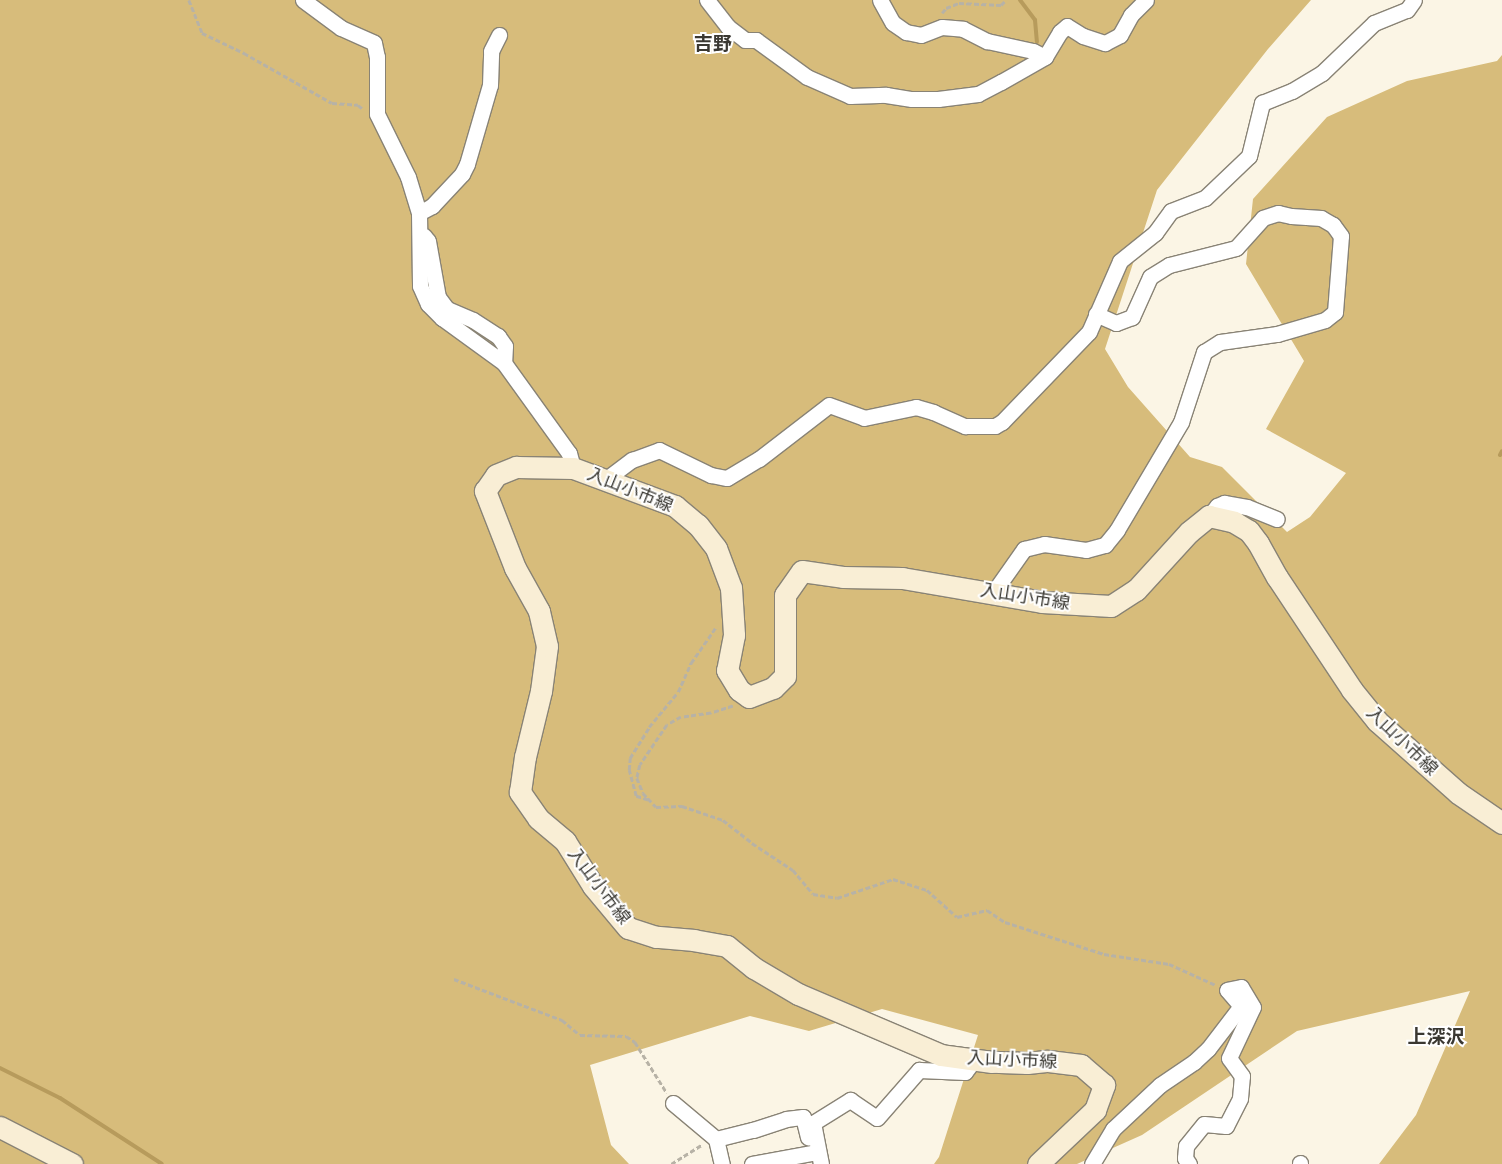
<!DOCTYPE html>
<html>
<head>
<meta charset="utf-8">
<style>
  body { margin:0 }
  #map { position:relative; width:1502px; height:1164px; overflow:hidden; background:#fbf5e5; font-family:Cabin,"Noto Sans JP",sans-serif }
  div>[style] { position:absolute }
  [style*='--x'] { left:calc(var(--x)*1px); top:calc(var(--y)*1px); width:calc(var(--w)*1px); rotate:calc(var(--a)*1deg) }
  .forest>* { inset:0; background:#d7bc7b }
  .stream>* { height:4px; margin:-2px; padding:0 2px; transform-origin:2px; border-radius:2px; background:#b79b5c }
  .path>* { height:2.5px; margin-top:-1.25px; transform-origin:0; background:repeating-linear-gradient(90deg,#b7b2a6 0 5px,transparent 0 7.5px) }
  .roads { filter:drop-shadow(1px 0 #898375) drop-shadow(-1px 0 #898375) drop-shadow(0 1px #898375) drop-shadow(0 -1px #898375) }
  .minor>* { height:15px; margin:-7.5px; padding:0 7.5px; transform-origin:7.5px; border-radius:7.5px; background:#fff }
  .secondary>* { height:21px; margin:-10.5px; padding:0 10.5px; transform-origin:10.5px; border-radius:10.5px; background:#f9eed5 }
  span { translate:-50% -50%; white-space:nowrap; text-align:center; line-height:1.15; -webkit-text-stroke:4px #fff; paint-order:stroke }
  .street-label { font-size:18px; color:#3a3832 }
  .neighbourhood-label { font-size:19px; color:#3a3832; font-weight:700 }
</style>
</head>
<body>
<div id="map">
  <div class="forest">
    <div style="clip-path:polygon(0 0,1311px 0,1268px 49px,1157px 190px,1105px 349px,1128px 387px,1190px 457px,1222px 467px,1287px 532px,1310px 517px,1346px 473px,1266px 429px,1304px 361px,1246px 264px,1253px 199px,1327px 117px,1407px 81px,1497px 61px,1502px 55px,1502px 1164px,1379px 1164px,1416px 1115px,1470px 991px,1297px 1031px,1142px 1135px,1077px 1164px,934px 1164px,939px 1157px,978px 1035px,882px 1009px,809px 1031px,750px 1016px,590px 1065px,611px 1145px,629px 1164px,0 1164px)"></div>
  </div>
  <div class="stream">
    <div style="--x:1020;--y:0;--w:25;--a:53"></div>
    <div style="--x:1035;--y:20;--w:22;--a:85"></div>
    <div style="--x:1500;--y:455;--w:4;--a:-63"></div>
    <div style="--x:0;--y:1068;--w:67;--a:26.6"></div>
    <div style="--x:60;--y:1098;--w:121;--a:32.9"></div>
  </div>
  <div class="path">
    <div style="--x:189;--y:0;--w:35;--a:68"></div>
    <div style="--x:202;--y:33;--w:47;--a:25.5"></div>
    <div style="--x:244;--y:53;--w:101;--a:29.6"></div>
    <div style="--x:332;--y:103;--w:26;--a:4"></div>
    <div style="--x:358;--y:105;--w:6;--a:39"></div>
    <div style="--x:942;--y:13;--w:6;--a:-51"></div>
    <div style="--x:946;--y:8;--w:14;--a:-21"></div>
    <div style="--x:959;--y:3;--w:42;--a:2.7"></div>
    <div style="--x:1001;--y:5;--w:7;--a:-45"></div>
    <div style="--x:733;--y:706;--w:23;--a:162"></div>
    <div style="--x:711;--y:713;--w:30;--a:172"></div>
    <div style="--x:681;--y:717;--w:16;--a:150"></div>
    <div style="--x:667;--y:725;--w:48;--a:124"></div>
    <div style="--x:640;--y:765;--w:13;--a:103"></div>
    <div style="--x:637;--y:778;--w:16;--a:68"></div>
    <div style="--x:643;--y:793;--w:19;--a:47"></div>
    <div style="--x:656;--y:807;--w:26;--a:-2"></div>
    <div style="--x:682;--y:806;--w:43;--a:18.9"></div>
    <div style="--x:723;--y:820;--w:37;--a:38"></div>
    <div style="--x:752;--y:843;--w:49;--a:33.4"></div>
    <div style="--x:793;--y:870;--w:31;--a:50"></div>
    <div style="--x:813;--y:894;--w:24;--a:9"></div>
    <div style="--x:837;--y:898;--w:59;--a:-18.7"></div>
    <div style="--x:893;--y:879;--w:36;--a:18"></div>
    <div style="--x:927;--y:890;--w:40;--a:42"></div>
    <div style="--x:957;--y:917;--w:31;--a:-13"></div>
    <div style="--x:987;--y:910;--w:22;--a:34"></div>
    <div style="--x:1005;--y:922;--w:104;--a:17.9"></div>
    <div style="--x:1104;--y:954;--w:66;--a:8.7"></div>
    <div style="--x:1169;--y:964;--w:51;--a:24.1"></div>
    <div style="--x:648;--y:800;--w:13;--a:-162"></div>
    <div style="--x:636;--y:796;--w:27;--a:-105"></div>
    <div style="--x:629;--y:770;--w:12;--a:-85"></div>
    <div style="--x:630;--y:758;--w:36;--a:-58"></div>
    <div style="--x:649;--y:727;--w:45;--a:-50.4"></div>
    <div style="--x:678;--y:692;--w:32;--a:-66"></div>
    <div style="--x:691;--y:663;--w:44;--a:-55.2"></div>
    <div style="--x:454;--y:979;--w:116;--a:20.8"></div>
    <div style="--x:562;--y:1020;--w:23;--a:40"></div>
    <div style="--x:580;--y:1035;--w:46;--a:1.2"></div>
    <div style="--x:626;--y:1036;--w:11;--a:34"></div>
    <div style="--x:635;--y:1042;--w:60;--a:57.9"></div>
    <div style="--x:671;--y:1164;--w:36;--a:-32"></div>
  </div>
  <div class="roads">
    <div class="minor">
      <div style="--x:303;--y:0;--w:47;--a:36.4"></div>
      <div style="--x:341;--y:28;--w:36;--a:24"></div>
      <div style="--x:374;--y:43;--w:14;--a:78"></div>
      <div style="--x:377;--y:57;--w:57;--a:90"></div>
      <div style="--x:377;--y:114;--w:70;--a:63.8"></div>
      <div style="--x:408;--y:177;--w:38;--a:73"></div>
      <div style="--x:419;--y:213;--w:73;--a:89.2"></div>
      <div style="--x:420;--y:286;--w:20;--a:66"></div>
      <div style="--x:428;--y:304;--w:20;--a:45"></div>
      <div style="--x:442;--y:318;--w:77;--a:36"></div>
      <div style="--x:504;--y:363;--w:111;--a:54.2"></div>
      <div style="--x:569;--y:453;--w:16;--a:75"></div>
      <div style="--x:707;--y:0;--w:34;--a:52"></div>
      <div style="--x:728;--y:27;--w:21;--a:37"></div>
      <div style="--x:745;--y:40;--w:11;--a:0"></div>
      <div style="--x:756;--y:40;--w:63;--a:36"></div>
      <div style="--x:807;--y:77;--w:47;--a:23.8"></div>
      <div style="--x:850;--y:96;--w:36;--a:-2"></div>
      <div style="--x:886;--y:95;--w:26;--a:9"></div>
      <div style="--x:912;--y:99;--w:26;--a:0"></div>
      <div style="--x:938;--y:99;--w:40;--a:-7.1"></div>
      <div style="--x:978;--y:94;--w:26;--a:-28"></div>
      <div style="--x:1001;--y:82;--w:51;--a:-29.6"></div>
      <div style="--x:1045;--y:57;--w:29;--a:-59"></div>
      <div style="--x:1060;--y:32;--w:9;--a:-41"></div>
      <div style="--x:1067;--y:26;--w:19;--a:32"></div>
      <div style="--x:1083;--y:36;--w:23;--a:18"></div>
      <div style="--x:1105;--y:43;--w:17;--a:-28"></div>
      <div style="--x:1120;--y:35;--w:23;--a:-61"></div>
      <div style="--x:1131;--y:15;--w:21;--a:-45"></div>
      <div style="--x:880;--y:0;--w:26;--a:61"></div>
      <div style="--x:893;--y:23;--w:16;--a:35"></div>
      <div style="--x:906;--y:32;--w:15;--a:11"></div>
      <div style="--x:921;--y:35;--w:22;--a:-21"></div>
      <div style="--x:942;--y:27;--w:21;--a:5"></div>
      <div style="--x:963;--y:29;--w:27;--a:27"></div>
      <div style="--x:987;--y:41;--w:47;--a:12.3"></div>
      <div style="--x:1033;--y:51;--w:13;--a:27"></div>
      <div style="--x:419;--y:213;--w:15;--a:-28"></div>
      <div style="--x:432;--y:206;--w:44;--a:-46.8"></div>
      <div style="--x:462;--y:174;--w:11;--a:-63"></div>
      <div style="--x:467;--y:164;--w:82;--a:-73.8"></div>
      <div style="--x:490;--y:85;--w:34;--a:-88"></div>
      <div style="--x:491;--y:51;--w:18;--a:-63"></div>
      <div style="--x:424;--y:236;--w:6;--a:51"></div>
      <div style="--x:428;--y:241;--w:57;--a:79.9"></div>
      <div style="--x:438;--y:297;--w:15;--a:53"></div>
      <div style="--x:447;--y:309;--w:28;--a:23"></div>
      <div style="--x:473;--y:320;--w:30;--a:33"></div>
      <div style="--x:498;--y:336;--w:12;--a:55"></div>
      <div style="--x:505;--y:346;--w:17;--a:93"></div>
      <div style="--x:605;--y:480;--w:34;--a:-37"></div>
      <div style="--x:632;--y:460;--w:29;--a:-20"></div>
      <div style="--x:659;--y:450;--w:58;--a:25.7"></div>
      <div style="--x:711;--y:475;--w:16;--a:11"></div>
      <div style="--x:727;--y:478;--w:37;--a:-31"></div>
      <div style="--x:759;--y:459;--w:88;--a:-37.6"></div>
      <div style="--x:829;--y:405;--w:37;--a:20"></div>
      <div style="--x:864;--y:418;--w:53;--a:-11.9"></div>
      <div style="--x:916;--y:407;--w:18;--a:16"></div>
      <div style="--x:933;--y:412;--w:35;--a:24"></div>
      <div style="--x:965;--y:426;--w:30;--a:0"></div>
      <div style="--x:995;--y:426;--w:8;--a:-30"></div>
      <div style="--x:1002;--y:422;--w:125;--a:-46"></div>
      <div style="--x:1089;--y:332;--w:77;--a:-66.4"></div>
      <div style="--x:1120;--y:261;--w:45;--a:-38.7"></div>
      <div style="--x:1155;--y:233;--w:27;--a:-54"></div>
      <div style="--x:1171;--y:211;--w:36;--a:-21"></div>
      <div style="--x:1205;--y:198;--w:61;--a:-43.7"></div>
      <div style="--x:1249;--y:156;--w:55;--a:-76.2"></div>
      <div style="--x:1262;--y:103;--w:32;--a:-22"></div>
      <div style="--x:1292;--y:91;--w:35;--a:-31"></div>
      <div style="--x:1322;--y:73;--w:72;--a:-43.9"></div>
      <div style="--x:1374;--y:23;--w:35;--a:-22"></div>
      <div style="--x:1407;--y:10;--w:12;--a:-55"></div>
      <div style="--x:1209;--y:516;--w:13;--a:-51"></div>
      <div style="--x:1217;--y:506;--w:8;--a:-23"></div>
      <div style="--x:1224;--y:503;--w:23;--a:10"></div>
      <div style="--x:1247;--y:507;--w:32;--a:22"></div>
      <div style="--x:993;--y:593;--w:54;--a:-54.8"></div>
      <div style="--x:1024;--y:549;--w:21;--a:-14"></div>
      <div style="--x:1044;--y:544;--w:42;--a:8.1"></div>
      <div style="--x:1086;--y:550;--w:20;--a:-15"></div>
      <div style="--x:1105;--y:545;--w:19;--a:-51"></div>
      <div style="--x:1117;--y:530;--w:126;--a:-59.3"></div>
      <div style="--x:1181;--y:422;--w:74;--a:-71.8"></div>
      <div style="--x:1204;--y:352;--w:19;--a:-32"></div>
      <div style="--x:1220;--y:342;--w:58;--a:-8"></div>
      <div style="--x:1277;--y:334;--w:50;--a:-16.3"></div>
      <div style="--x:1325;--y:320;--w:13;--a:-39"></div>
      <div style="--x:1335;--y:312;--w:76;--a:-85.5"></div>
      <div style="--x:1341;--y:236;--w:14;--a:-126"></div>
      <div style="--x:1333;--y:225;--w:14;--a:-150"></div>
      <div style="--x:1321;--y:218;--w:30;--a:-176"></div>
      <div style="--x:1291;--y:216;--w:13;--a:-167"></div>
      <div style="--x:1278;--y:213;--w:16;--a:162"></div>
      <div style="--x:1263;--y:218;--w:40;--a:132"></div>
      <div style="--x:1236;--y:248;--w:69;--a:165.8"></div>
      <div style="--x:1169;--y:265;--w:22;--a:148"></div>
      <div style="--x:1150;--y:277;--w:44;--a:114.2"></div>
      <div style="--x:1132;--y:317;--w:17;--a:159"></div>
      <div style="--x:1116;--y:323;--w:22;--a:-156"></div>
      <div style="--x:673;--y:1103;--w:56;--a:39.9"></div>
      <div style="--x:716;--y:1139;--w:26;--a:77"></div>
      <div style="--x:716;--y:1139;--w:38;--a:-14"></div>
      <div style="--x:753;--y:1130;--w:35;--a:-18"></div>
      <div style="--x:786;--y:1119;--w:17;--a:-7"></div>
      <div style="--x:803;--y:1117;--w:21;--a:76"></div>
      <div style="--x:1300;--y:1163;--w:1;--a:90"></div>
      <div style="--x:752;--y:1164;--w:61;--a:-10.4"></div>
      <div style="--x:821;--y:1164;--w:42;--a:-101"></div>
      <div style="--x:813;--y:1123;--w:44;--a:-31.9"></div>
      <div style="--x:850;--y:1100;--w:32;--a:34"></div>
      <div style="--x:877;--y:1118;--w:64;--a:-48.8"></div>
      <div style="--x:919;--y:1070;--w:46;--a:2.5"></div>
      <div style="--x:965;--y:1072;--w:15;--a:-53"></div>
      <div style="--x:1092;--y:1164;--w:41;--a:-59"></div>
      <div style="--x:1113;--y:1129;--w:64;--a:-43.1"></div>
      <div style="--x:1160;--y:1085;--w:41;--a:-34.1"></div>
      <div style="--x:1194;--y:1062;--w:19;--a:-43"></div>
      <div style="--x:1208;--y:1049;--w:54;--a:-52.5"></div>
      <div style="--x:1241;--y:1006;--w:21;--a:-131"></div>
      <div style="--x:1189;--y:1164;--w:7;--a:-124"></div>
      <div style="--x:1185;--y:1158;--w:12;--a:-85"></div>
      <div style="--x:1186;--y:1146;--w:28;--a:-51"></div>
      <div style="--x:1204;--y:1124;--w:22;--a:5"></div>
      <div style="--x:1226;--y:1126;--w:31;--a:-63"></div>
      <div style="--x:1240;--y:1098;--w:22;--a:-85"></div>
      <div style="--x:1242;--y:1076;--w:22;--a:-126"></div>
      <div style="--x:1229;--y:1058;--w:56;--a:-64.8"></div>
      <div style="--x:1253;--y:1007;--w:23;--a:-121"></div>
      <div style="--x:1241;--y:987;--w:14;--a:168"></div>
    </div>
    <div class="secondary">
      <div style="--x:0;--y:1127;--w:81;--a:27.2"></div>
      <div style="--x:1038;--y:1164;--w:79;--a:-43.5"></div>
      <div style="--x:1095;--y:1110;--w:27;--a:-70"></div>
      <div style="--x:1104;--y:1085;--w:30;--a:-139"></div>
      <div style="--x:1081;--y:1065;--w:35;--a:-173"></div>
      <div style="--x:1046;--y:1061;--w:19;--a:174"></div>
      <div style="--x:1027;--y:1063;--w:35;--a:-178"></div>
      <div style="--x:992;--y:1062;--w:51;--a:-172.2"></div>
      <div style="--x:941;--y:1055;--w:155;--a:-156.9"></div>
      <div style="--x:798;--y:994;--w:51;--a:-149.4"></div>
      <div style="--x:754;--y:968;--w:35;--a:-141"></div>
      <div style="--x:727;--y:946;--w:34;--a:-170"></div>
      <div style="--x:694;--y:940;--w:38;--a:-175"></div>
      <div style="--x:656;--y:937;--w:29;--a:-162"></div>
      <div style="--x:628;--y:928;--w:55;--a:-129.8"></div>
      <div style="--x:593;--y:886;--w:53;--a:-121.9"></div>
      <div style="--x:565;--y:841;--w:35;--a:-140"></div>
      <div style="--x:538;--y:818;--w:32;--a:-125"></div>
      <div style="--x:520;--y:792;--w:35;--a:-82"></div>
      <div style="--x:525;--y:757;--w:68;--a:-76.4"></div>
      <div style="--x:541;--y:691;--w:45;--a:-82.4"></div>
      <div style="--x:547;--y:646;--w:36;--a:-103"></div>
      <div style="--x:539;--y:611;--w:49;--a:-119.2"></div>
      <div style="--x:515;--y:568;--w:83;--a:-111.3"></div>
      <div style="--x:485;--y:491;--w:19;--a:-55"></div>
      <div style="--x:496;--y:475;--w:22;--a:-22"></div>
      <div style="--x:516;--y:467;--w:57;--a:1"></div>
      <div style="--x:573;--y:468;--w:109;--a:20.4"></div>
      <div style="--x:675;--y:506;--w:30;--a:40"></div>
      <div style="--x:698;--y:525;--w:29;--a:52"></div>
      <div style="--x:716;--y:548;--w:43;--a:69.4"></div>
      <div style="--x:731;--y:588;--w:47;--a:86.3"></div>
      <div style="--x:734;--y:635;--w:36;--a:101"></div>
      <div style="--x:727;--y:670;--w:23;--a:59"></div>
      <div style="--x:739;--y:690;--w:12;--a:35"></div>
      <div style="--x:749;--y:697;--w:26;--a:-21"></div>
      <div style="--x:773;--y:688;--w:17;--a:-45"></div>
      <div style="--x:785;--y:676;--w:81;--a:-90"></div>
      <div style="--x:785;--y:595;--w:29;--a:-55"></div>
      <div style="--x:802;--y:571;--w:41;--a:8.3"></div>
      <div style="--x:843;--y:577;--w:59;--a:1"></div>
      <div style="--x:902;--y:578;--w:142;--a:9.7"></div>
      <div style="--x:1042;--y:602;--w:69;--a:3.3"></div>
      <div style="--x:1111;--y:606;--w:30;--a:-33"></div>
      <div style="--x:1136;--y:590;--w:79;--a:-47.6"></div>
      <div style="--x:1189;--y:532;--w:26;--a:-39"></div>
      <div style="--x:1209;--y:516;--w:26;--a:13"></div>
      <div style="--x:1234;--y:522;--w:17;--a:31"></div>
      <div style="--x:1249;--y:531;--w:15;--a:53"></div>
      <div style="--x:1258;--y:543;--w:39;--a:61"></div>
      <div style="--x:1277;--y:577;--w:136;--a:56.4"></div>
      <div style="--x:1352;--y:690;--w:40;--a:51"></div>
      <div style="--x:1377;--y:721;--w:108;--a:41.6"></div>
      <div style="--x:1458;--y:793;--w:53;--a:34.3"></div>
    </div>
  </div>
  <div class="street-label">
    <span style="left:630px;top:490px;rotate:22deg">入山小市線</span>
    <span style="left:1025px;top:597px;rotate:9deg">入山小市線</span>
    <span style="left:1402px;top:741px;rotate:44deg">入山小市線</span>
    <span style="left:599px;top:886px;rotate:53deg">入山小市線</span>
    <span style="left:1012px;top:1060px;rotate:3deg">入山小市線</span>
  </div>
  <div class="neighbourhood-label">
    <span style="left:713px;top:44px">吉野</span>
    <span style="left:1436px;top:1037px">上深沢</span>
  </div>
</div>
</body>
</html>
